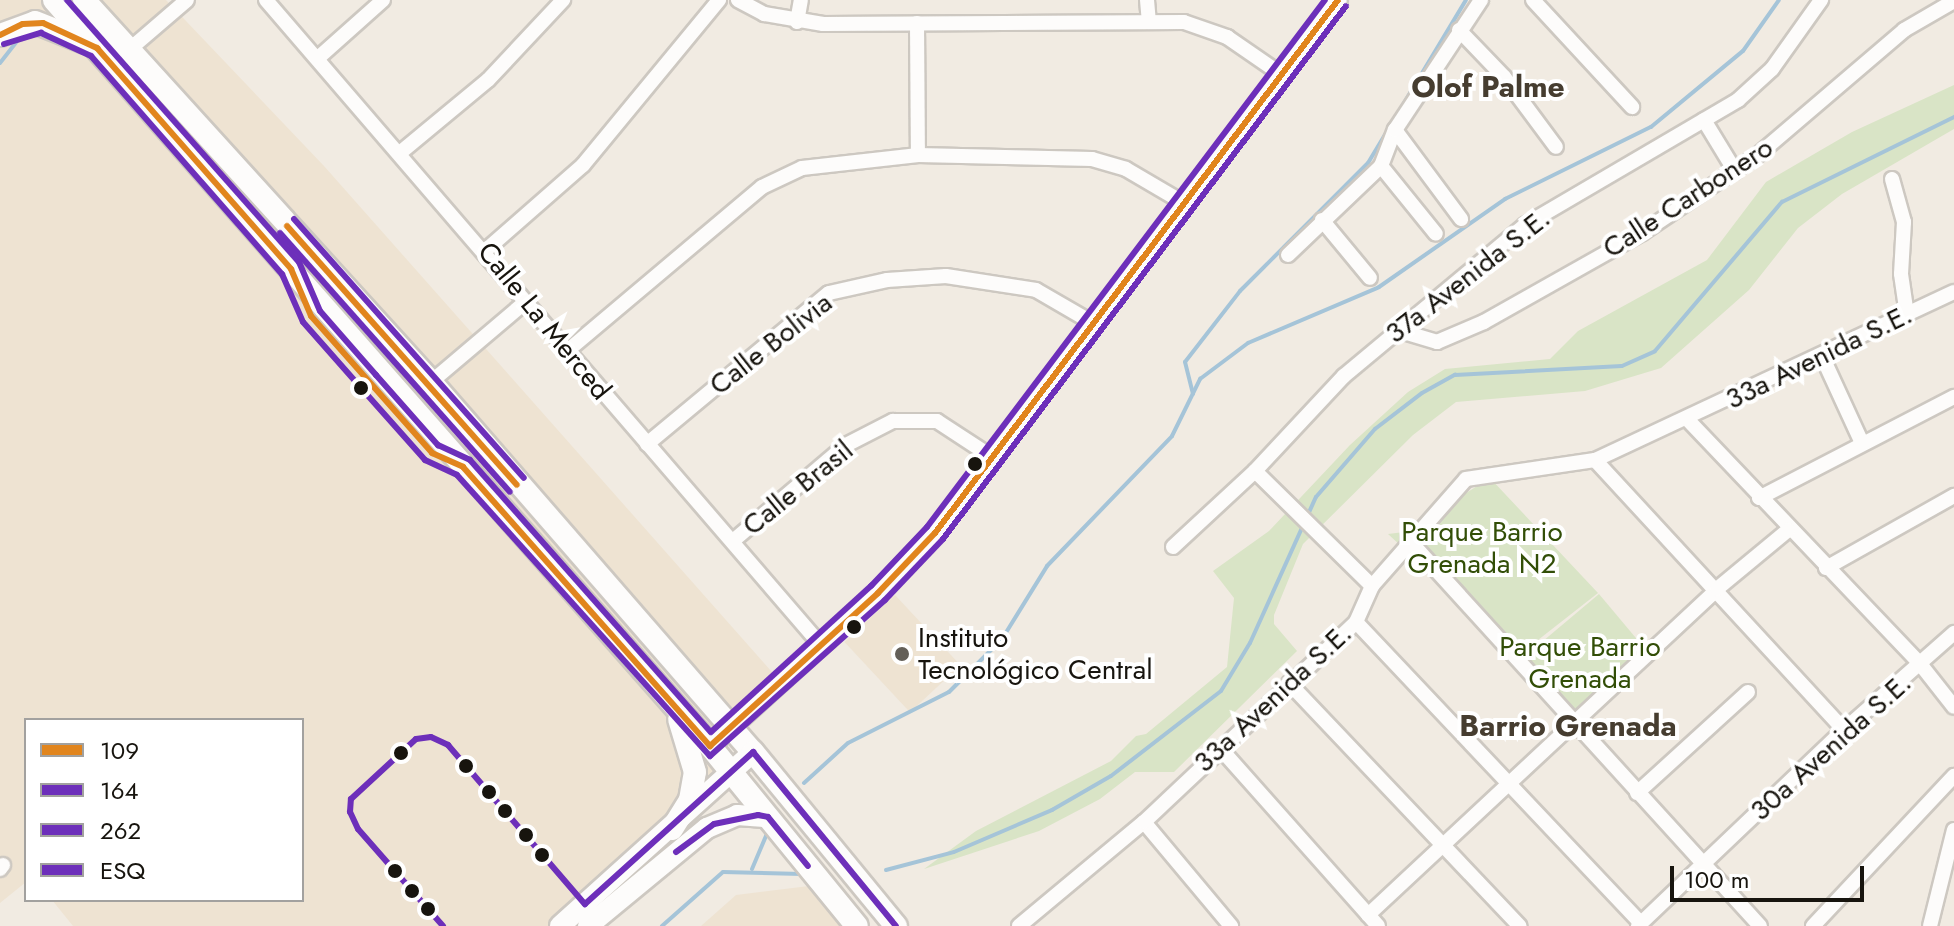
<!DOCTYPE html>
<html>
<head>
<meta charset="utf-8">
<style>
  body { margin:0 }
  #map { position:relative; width:1954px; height:926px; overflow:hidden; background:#f1ebe2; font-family:Jost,sans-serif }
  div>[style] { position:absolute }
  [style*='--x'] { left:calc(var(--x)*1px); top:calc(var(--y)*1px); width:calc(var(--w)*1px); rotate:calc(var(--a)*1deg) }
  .built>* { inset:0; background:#eee3d2; transform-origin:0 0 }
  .green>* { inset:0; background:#d9e4c6; transform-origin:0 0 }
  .stream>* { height:4px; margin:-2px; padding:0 2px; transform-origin:2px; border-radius:2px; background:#a5c4d8 }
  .roads { filter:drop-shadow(2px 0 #cdc8c1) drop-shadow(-2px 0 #cdc8c1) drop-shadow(0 2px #cdc8c1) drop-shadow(0 -2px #cdc8c1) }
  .minor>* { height:14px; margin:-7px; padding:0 7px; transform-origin:7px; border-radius:7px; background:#fdfcfb }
  .tertiary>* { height:18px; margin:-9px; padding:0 9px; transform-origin:9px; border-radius:9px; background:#fdfcfb }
  .secondary>* { height:20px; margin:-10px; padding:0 10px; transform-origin:10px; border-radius:10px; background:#fdfcfb }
  .primary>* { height:22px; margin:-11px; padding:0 11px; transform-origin:11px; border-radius:11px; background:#fdfcfb }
  .bus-1>* { height:6px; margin:-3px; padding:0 3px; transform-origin:3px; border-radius:3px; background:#e1851d }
  .bus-2>* { height:6px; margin:-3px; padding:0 3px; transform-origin:3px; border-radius:3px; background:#6d2fba }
  .bus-3>* { height:6px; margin:-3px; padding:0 3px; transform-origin:3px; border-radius:3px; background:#6d2fba }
  .bus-4>* { height:6px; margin:-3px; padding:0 3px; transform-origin:3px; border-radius:3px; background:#6d2fba }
  .dots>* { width:22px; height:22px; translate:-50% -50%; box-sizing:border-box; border:4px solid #fff; border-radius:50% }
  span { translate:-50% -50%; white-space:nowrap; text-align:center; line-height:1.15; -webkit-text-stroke:8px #fff; paint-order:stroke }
  .street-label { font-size:28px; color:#17140e }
  .park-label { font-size:28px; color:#324e07 }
  .poi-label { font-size:28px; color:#17140e }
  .left { translate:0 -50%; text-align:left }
  .neighbourhood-label { font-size:30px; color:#463d30; font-weight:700 }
  .legend { position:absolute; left:24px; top:718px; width:280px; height:184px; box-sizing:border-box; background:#fff; border:2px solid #a2a19f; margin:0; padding:10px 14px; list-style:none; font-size:24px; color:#17140e }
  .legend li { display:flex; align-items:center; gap:16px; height:40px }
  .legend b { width:40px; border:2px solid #a2a19f }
  .scale { position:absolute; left:1670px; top:866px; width:194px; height:36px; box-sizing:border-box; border:4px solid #17140e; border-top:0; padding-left:10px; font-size:24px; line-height:28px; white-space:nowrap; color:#17140e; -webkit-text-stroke:6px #fff; paint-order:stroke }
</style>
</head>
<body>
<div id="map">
  <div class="built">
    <div style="clip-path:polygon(0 0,166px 0,324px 166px,780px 681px,710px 746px,731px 772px,559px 926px,73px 926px,52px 900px,302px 900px,302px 720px,26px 720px,26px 882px,0 903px)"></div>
    <div style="left:895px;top:595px;width:96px;height:69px;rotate:47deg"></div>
    <div style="clip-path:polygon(809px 886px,841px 926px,701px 926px,736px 895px)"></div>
  </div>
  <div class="green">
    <div style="clip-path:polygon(1954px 85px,1954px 129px,1842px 194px,1798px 228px,1749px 290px,1661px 368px,1585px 391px,1456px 402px,1413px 435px,1303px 544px,1274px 615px,1274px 624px,1297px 651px,1174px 772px,1135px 772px,1100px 799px,1039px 831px,924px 869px,976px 831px,1111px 761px,1136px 736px,1146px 734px,1227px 667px,1234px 598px,1213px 571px,1269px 531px,1350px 445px,1408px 392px,1445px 369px,1550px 359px,1578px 331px,1707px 260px,1766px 182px,1852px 132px)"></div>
    <div style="clip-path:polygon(1490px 478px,1598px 593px,1519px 655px,1388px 534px,1404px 532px)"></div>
    <div style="left:1599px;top:594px;width:77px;height:105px;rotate:50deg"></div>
  </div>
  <div class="stream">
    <div style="--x:0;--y:63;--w:33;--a:-52"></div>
    <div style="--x:1193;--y:394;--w:33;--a:-104"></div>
    <div style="--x:1185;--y:362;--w:90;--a:-52.2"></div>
    <div style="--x:1240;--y:291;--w:181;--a:-45"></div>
    <div style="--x:1368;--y:163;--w:190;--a:-59"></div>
    <div style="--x:804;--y:783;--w:59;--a:-42.3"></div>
    <div style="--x:848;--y:743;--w:113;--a:-26.8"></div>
    <div style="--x:949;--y:692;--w:75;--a:-45"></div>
    <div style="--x:1002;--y:639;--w:86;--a:-58.3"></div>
    <div style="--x:1047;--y:566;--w:180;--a:-46.1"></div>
    <div style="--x:1172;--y:436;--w:64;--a:-63.8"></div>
    <div style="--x:1200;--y:379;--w:60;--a:-36.9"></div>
    <div style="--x:1248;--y:343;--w:142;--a:-23.1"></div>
    <div style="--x:1379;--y:287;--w:154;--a:-34.9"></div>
    <div style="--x:1505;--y:199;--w:163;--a:-26.3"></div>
    <div style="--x:1651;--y:127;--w:119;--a:-39.6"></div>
    <div style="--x:1743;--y:51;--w:62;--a:-54.8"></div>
    <div style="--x:752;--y:869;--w:38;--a:-67"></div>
    <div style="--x:886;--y:870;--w:70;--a:-14.8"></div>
    <div style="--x:954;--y:852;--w:107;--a:-23.2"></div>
    <div style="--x:1052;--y:810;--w:68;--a:-30"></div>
    <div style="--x:1111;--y:776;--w:139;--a:-37.7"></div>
    <div style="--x:1221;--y:691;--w:56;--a:-58.9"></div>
    <div style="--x:1250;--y:643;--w:160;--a:-65.7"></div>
    <div style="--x:1316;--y:497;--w:90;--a:-49.1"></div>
    <div style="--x:1375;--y:429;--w:59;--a:-37.5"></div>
    <div style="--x:1422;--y:393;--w:38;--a:-29"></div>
    <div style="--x:1455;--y:375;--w:167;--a:-3.1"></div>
    <div style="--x:1622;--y:366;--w:36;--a:-24"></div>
    <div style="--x:1655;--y:351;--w:196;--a:-49.6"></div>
    <div style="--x:1782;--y:202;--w:192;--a:-26.3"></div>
    <div style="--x:662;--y:926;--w:81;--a:-41.5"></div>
    <div style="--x:723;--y:872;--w:79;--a:1.5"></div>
  </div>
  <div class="roads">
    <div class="minor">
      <div style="--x:266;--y:0;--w:850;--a:49.3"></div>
      <div style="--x:738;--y:0;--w:30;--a:28"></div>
      <div style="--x:764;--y:14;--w:60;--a:9.6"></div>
      <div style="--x:823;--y:24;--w:361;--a:-0.3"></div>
      <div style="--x:1184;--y:22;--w:46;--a:19.2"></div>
      <div style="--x:1227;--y:37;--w:67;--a:34.6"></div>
      <div style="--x:1147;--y:0;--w:21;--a:85"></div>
      <div style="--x:1533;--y:0;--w:146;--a:47.2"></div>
      <div style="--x:797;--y:22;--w:22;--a:-80"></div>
      <div style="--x:917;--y:23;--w:132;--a:89.6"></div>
      <div style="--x:1459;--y:30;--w:65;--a:46.2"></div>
      <div style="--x:1504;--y:77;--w:87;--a:53.4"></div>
      <div style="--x:130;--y:49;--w:75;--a:-40.7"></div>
      <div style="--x:318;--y:58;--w:87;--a:-41.7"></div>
      <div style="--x:1704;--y:120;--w:60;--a:58.7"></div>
      <div style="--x:1395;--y:130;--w:111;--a:53.4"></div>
      <div style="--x:401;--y:152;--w:113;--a:-39.6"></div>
      <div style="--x:488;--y:80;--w:110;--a:-46.8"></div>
      <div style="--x:1381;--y:166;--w:87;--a:51"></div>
      <div style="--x:1892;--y:179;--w:45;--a:74.4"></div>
      <div style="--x:1904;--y:222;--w:52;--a:93.3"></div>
      <div style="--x:1901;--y:274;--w:41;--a:81.7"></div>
      <div style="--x:1322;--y:220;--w:75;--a:50.4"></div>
      <div style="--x:486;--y:250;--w:129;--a:-41.2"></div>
      <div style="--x:583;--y:165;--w:214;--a:-50.5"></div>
      <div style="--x:1288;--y:255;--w:129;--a:-43.7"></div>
      <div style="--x:1381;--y:166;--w:39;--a:-69"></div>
      <div style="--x:1395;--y:130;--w:156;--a:-56.5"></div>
      <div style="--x:1397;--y:330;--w:42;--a:16.7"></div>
      <div style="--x:1437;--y:342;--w:51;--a:-23.1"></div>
      <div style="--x:1484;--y:322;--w:181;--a:-29.4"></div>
      <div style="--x:1642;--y:233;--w:141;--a:-34"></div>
      <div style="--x:1759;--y:154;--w:191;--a:-40.5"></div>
      <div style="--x:1904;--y:30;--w:58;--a:-30.1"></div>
      <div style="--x:566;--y:352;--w:256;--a:-40.1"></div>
      <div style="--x:762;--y:187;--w:44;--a:-25.4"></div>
      <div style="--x:802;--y:168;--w:117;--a:-6.4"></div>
      <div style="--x:918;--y:155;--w:174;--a:1.3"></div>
      <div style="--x:1092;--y:159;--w:35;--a:16"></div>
      <div style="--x:1126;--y:169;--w:67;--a:30.4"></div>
      <div style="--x:1822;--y:356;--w:96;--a:65.3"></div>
      <div style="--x:431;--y:382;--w:121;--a:-40.3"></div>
      <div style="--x:1688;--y:420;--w:338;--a:46.4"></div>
      <div style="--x:1921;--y:665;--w:53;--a:51.8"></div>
      <div style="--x:647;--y:444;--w:236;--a:-39.7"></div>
      <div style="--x:829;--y:293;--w:59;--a:-12.6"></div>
      <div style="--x:887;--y:280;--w:59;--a:-3.9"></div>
      <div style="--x:946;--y:276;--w:91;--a:8.8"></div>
      <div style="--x:1036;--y:290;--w:66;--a:30.1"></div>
      <div style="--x:1595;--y:460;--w:367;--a:47.3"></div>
      <div style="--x:1759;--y:498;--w:220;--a:-27.4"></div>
      <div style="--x:1408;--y:539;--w:523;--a:47.71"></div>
      <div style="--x:734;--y:540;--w:147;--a:-40.3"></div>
      <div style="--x:846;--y:445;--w:53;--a:-27.1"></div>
      <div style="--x:893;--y:421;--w:44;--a:0"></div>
      <div style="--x:937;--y:421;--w:66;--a:33.2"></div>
      <div style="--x:1173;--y:547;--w:112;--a:-42.8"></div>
      <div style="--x:1826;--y:568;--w:147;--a:-29.4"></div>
      <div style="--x:1372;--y:586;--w:164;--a:-135.5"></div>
      <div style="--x:1255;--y:471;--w:130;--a:-46.9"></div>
      <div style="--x:1344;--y:376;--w:236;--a:-39.8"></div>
      <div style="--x:1525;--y:225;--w:247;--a:-30.4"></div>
      <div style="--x:1738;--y:100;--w:46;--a:-42.4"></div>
      <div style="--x:1772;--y:69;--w:85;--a:-54.6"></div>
      <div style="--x:1356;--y:622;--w:415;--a:46.6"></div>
      <div style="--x:1289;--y:683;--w:335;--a:46.5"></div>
      <div style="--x:1220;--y:748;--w:238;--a:48.4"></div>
      <div style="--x:1637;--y:793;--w:150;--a:-42.3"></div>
      <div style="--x:1144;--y:822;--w:136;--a:50.1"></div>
      <div style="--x:0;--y:869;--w:5;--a:-53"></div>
      <div style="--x:1368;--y:915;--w:478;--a:-43"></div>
      <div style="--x:1717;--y:589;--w:92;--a:-39.7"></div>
      <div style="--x:1019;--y:926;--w:163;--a:-39.8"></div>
      <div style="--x:1144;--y:822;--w:291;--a:-43.3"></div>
      <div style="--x:1356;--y:622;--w:39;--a:-66"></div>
      <div style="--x:1372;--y:586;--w:142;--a:-48.7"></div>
      <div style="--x:1466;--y:479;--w:130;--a:-8.4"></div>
      <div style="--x:1595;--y:460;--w:396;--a:-25.1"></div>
      <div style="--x:1638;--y:926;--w:284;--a:-43.6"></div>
      <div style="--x:1844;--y:730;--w:147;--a:-41.4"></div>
      <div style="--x:1813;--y:926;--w:206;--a:-46.8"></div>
      <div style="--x:1930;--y:926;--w:99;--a:-76"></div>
    </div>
    <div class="tertiary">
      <div style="--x:710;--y:746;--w:227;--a:-42.3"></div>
      <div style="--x:878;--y:593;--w:83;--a:-46.5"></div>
      <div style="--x:935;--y:533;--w:668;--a:-52.91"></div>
    </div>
    <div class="secondary">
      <div style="--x:560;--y:926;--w:260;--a:-42"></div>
      <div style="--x:588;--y:926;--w:154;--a:-39.5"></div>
      <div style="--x:707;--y:828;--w:33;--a:-23"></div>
      <div style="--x:737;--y:815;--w:31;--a:4"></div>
    </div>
    <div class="primary">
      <div style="--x:54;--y:0;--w:993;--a:48.67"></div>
      <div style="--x:710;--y:746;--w:232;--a:50.8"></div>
      <div style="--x:84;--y:0;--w:516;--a:47.75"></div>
      <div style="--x:431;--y:382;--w:490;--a:49"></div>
      <div style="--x:753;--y:752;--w:225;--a:50.6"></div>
      <div style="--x:0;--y:35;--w:37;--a:-20"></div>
      <div style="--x:35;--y:22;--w:54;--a:21.8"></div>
      <div style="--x:672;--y:829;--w:34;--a:-58"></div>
      <div style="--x:690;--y:800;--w:28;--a:-80"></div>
      <div style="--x:695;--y:772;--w:55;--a:-106.8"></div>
    </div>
  </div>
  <div class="bus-1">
    <div style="--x:0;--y:35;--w:25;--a:-26"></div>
    <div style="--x:23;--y:24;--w:20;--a:-3"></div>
    <div style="--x:43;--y:23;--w:60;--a:24.8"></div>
    <div style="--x:97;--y:48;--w:294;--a:48.7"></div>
    <div style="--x:291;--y:269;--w:51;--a:66.9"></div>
    <div style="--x:311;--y:316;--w:183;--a:48.5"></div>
    <div style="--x:432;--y:453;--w:34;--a:24"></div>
    <div style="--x:463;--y:467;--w:373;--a:48.5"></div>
    <div style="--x:710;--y:746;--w:227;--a:-42.3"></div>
    <div style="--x:878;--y:593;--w:83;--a:-46.5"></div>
    <div style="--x:935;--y:533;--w:668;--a:-52.91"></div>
    <div style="--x:287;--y:226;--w:346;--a:48.4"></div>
  </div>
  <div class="bus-2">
    <div style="--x:4;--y:44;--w:39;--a:-17"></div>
    <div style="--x:41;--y:33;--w:55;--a:24.7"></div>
    <div style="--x:91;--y:56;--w:290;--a:48.8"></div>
    <div style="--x:282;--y:274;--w:52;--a:66.4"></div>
    <div style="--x:303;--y:322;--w:89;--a:48.6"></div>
    <div style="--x:362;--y:389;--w:95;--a:48.4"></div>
    <div style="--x:425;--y:460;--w:35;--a:25"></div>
    <div style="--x:457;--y:475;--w:378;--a:48"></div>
    <div style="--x:710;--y:756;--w:234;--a:-41.7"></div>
    <div style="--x:885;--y:600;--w:84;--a:-46.4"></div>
    <div style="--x:943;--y:539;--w:668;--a:-52.91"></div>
    <div style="--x:280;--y:233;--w:346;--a:48.4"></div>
  </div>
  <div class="bus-3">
    <div style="--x:67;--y:0;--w:350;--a:48.5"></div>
    <div style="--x:299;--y:262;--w:53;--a:66.8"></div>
    <div style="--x:320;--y:311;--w:85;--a:48.8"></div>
    <div style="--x:376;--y:375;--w:94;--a:48.5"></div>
    <div style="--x:438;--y:445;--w:35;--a:25"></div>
    <div style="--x:470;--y:460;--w:363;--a:48.5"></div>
    <div style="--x:711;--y:732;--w:217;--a:-42.4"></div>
    <div style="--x:871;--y:586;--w:81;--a:-46.5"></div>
    <div style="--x:927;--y:527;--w:660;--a:-52.94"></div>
    <div style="--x:294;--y:219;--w:346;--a:48.4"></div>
  </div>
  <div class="bus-4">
    <div style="--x:676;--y:852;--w:47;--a:-36.4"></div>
    <div style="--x:714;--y:824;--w:45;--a:-11.6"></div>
    <div style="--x:758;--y:815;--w:10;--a:11"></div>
    <div style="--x:768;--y:817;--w:63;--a:50.8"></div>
    <div style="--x:443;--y:926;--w:129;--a:-131.2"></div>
    <div style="--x:358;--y:829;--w:19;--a:-115"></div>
    <div style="--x:350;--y:812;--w:13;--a:-86"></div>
    <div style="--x:351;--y:799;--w:88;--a:-42.7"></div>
    <div style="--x:416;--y:739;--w:15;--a:-8"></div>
    <div style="--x:431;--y:737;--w:19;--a:25"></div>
    <div style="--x:448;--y:745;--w:210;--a:49.3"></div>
    <div style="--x:585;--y:904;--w:227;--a:-42.1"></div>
    <div style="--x:753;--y:752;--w:225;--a:50.6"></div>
  </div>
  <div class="dots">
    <div style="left:361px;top:388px;background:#17140e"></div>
    <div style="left:975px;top:464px;background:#17140e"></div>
    <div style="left:854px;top:627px;background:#17140e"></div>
    <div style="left:902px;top:654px;background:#635f58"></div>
    <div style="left:401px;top:753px;background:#17140e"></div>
    <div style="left:466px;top:766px;background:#17140e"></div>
    <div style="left:489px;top:792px;background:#17140e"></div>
    <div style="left:505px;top:811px;background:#17140e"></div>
    <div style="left:526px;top:835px;background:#17140e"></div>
    <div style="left:542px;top:855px;background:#17140e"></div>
    <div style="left:395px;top:871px;background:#17140e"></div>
    <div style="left:412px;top:891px;background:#17140e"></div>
    <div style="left:428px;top:909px;background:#17140e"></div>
  </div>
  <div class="street-label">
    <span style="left:1688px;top:198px;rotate:-33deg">Calle Carbonero</span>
    <span style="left:1468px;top:276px;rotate:-38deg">37a Avenida S.E.</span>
    <span style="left:544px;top:321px;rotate:51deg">Calle La Merced</span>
    <span style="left:771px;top:344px;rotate:-38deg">Calle Bolivia</span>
    <span style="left:1819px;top:357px;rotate:-26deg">33a Avenida S.E.</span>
    <span style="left:798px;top:488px;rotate:-39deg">Calle Brasil</span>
    <span style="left:1273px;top:698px;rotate:-43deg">33a Avenida S.E.</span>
    <span style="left:1831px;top:747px;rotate:-42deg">30a Avenida S.E.</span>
  </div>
  <div class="park-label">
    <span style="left:1482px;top:548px">Parque Barrio<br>Grenada N2</span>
    <span style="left:1580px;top:663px">Parque Barrio<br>Grenada</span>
  </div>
  <div class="poi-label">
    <span class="left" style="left:918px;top:654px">Instituto<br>Tecnológico Central</span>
  </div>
  <div class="neighbourhood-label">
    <span style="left:1488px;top:87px">Olof Palme</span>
    <span style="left:1568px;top:726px">Barrio Grenada</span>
  </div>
  <ul class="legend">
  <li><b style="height:10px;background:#e1851d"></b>109</li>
  <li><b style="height:10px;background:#6d2fba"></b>164</li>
  <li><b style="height:10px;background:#6d2fba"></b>262</li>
  <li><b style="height:10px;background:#6d2fba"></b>ESQ</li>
  </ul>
  <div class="scale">100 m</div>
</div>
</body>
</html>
